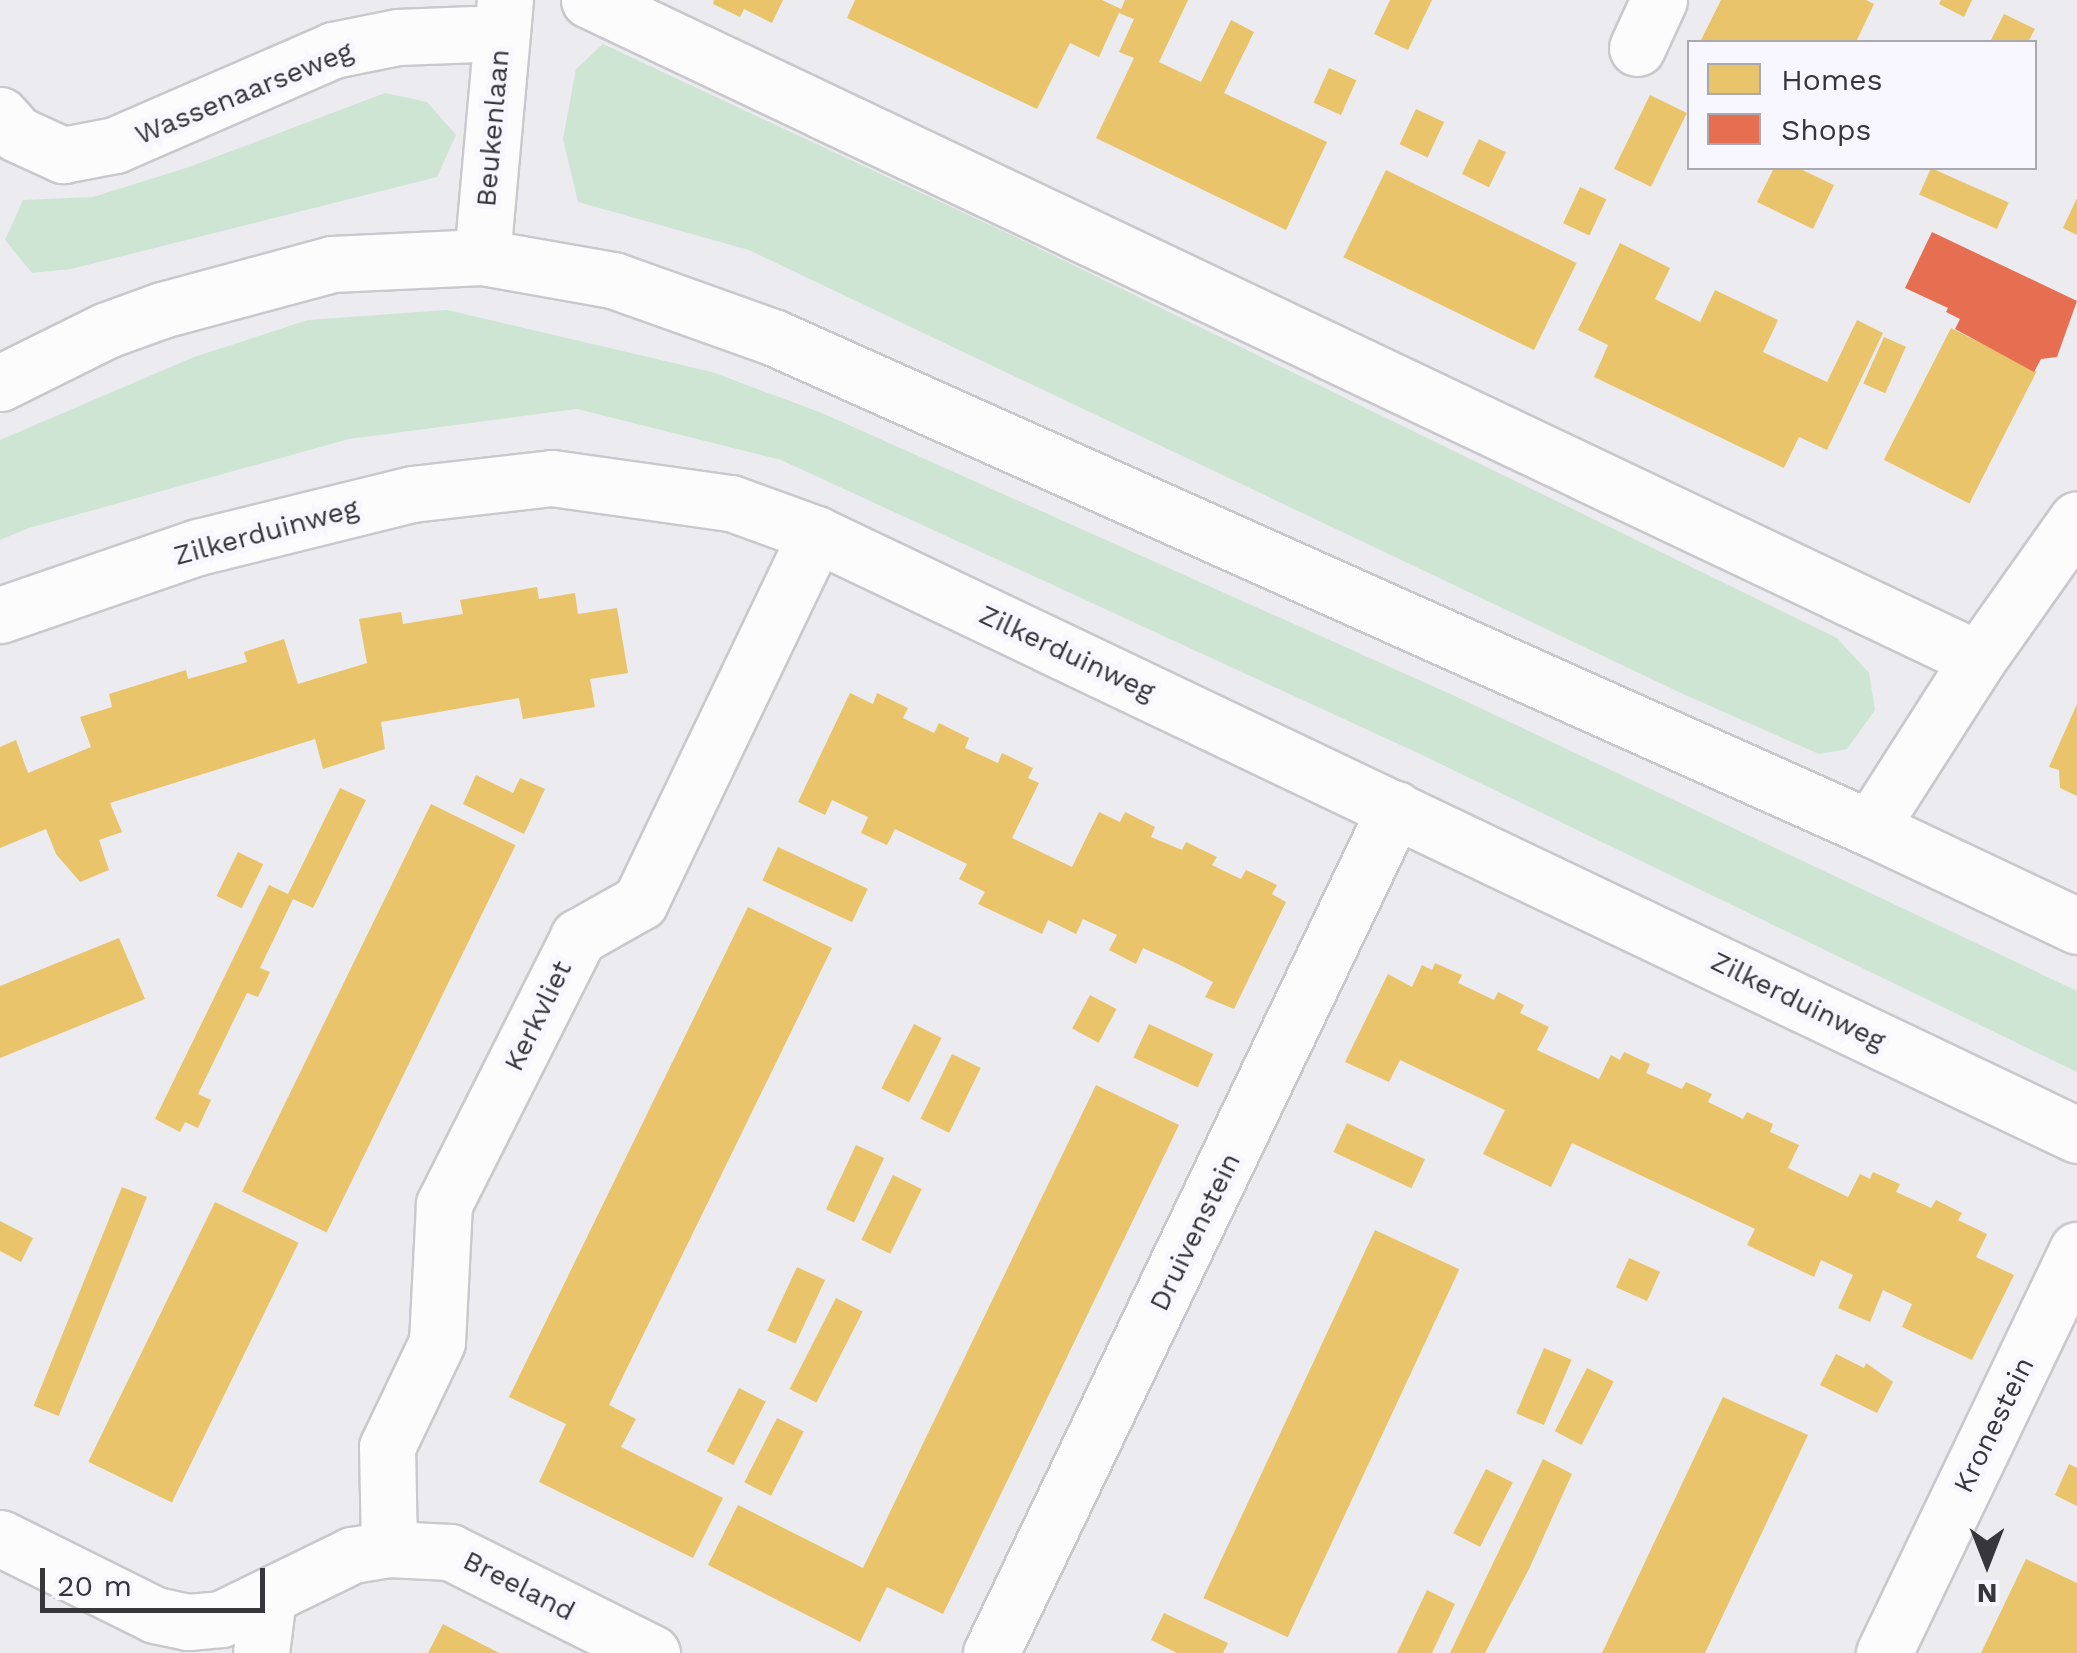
<!DOCTYPE html>
<html>
<head>
<meta charset="utf-8">
<style>
  body { margin:0 }
  #map { position:relative; width:2077px; height:1653px; overflow:hidden; background:#ecebf0; font-family:"Work Sans",sans-serif }
  div>[style] { position:absolute }
  [style*='--x'] { left:calc(var(--x)*1px); top:calc(var(--y)*1px); width:calc(var(--w)*1px); rotate:calc(var(--a)*1deg) }
  .green>* { inset:0; background:#cee5d4 }
  .homes>* { inset:0; background:#e9c46a; transform-origin:0 0 }
  .shops>* { inset:0; background:#e76f51 }
  .roads { filter:drop-shadow(2px 0 #c9c8cc) drop-shadow(-2px 0 #c9c8cc) drop-shadow(0 2px #c9c8cc) drop-shadow(0 -2px #c9c8cc) }
  .minor>* { height:55px; margin:-27.5px; padding:0 27.5px; transform-origin:27.5px; border-radius:27.5px; background:#fcfcfd }
  .tertiary>* { height:55px; margin:-27.5px; padding:0 27.5px; transform-origin:27.5px; border-radius:27.5px; background:#fcfcfd }
  span { translate:-50% -50%; white-space:nowrap; text-align:center; line-height:1.15; -webkit-text-stroke:10px #f8f6fe; paint-order:stroke }
  .street-label { font-size:28px; color:#37363a }
  .legend { position:absolute; left:1687px; top:40px; width:350px; height:130px; box-sizing:border-box; background:#f8f6fe; border:2px solid #aba9b0; margin:0; padding:12px 18px; list-style:none; font-size:30px; color:#37363a }
  .legend li { display:flex; align-items:center; gap:20px; height:50px }
  .legend b { width:50px; border:2px solid #aba9b0 }
  .north { position:absolute; left:1937px; top:1513px; width:100px; height:100px; -webkit-text-stroke:8px #f8f6fe; paint-order:stroke; rotate:180deg; font-size:28px; font-weight:700; line-height:40px; text-align:center; color:#37363a }
  .north::after { content:''; display:block; margin:auto; width:35px; height:45px; background:#37363a; clip-path:polygon(50% 0,100% 100%,50% 72%,0 100%) }
  .scale { position:absolute; left:40px; top:1568px; width:225px; height:45px; box-sizing:border-box; border:5px solid #37363a; border-top:0; padding-left:12px; font-size:30px; line-height:35px; white-space:nowrap; color:#37363a; -webkit-text-stroke:8px #f8f6fe; paint-order:stroke }
</style>
</head>
<body>
<div id="map">
  <div class="green">
    <div style="clip-path:polygon(603px 44px,1028px 243px,1837px 638px,1869px 673px,1875px 710px,1847px 749px,1819px 754px,1683px 694px,749px 250px,578px 202px,563px 139px,576px 69px)"></div>
    <div style="clip-path:polygon(385px 93px,427px 102px,456px 135px,437px 177px,71px 269px,32px 273px,5px 240px,23px 200px,93px 197px,189px 167px)"></div>
    <div style="clip-path:polygon(447px 310px,712px 372px,822px 413px,1457px 697px,2077px 991px,2077px 1072px,1420px 754px,781px 460px,577px 409px,349px 439px,29px 528px,0 540px,0 440px,194px 357px,308px 320px)"></div>
  </div>
  <div class="homes">
    <div style="clip-path:polygon(714px 0,783px 0,772px 23px,744px 9px,740px 17px,713px 4px)"></div>
    <div style="clip-path:polygon(855px 0,1102px 0,1121px 9px,1125px 0,1188px 0,1159px 62px,1201px 82px,1231px 20px,1254px 32px,1224px 93px,1327px 142px,1286px 230px,1096px 138px,1134px 58px,1119px 52px,1134px 19px,1119px 13px,1099px 57px,1070px 43px,1037px 109px,847px 18px)"></div>
    <div style="clip-path:polygon(1390px 0,1432px 0,1408px 50px,1374px 34px)"></div>
    <div style="clip-path:polygon(1721px 0,1866px 0,1874px 4px,1856px 42px,1700px 42px)"></div>
    <div style="clip-path:polygon(1941px 0,1972px 0,1964px 17px,1939px 4px)"></div>
    <div style="clip-path:polygon(2004px 14px,2035px 29px,2028px 42px,1990px 42px)"></div>
    <div style="left:1329px;top:68px;width:30px;height:38px;rotate:24deg"></div>
    <div style="left:1650px;top:95px;width:41px;height:82px;rotate:26deg"></div>
    <div style="left:1416px;top:109px;width:31px;height:39px;rotate:25deg"></div>
    <div style="left:1479px;top:139px;width:30px;height:39px;rotate:26deg"></div>
    <div style="clip-path:polygon(1774px 168px,1798px 168px,1834px 185px,1813px 229px,1757px 202px)"></div>
    <div style="left:1931px;top:168px;width:85px;height:29px;rotate:24deg"></div>
    <div style="left:1386px;top:170px;width:212px;height:97px;rotate:26deg"></div>
    <div style="left:1580px;top:187px;width:29px;height:40px;rotate:25deg"></div>
    <div style="clip-path:polygon(2077px 198px,2077px 235px,2063px 228px)"></div>
    <div style="clip-path:polygon(1620px 243px,1670px 268px,1655px 299px,1700px 322px,1715px 290px,1778px 320px,1763px 352px,1827px 382px,1857px 320px,1883px 333px,1827px 450px,1799px 437px,1784px 468px,1594px 377px,1608px 345px,1578px 330px)"></div>
    <div style="left:1951px;top:328px;width:96px;height:148px;rotate:27deg"></div>
    <div style="left:1884px;top:337px;width:24px;height:51px;rotate:24deg"></div>
    <div style="clip-path:polygon(537px 587px,539px 599px,575px 593px,578px 614px,617px 608px,628px 673px,590px 679px,595px 707px,523px 719px,519px 698px,381px 722px,385px 749px,323px 769px,315px 739px,110px 803px,122px 832px,99px 840px,109px 870px,80px 882px,56px 854px,46px 829px,0 848px,0 747px,16px 740px,28px 773px,91px 747px,80px 717px,112px 707px,109px 694px,186px 670px,188px 679px,247px 662px,244px 652px,284px 639px,298px 684px,367px 663px,359px 619px,401px 612px,403px 624px,463px 614px,460px 600px)"></div>
    <div style="clip-path:polygon(850px 693px,873px 704px,877px 693px,908px 708px,903px 718px,913px 723px,934px 733px,939px 723px,969px 738px,965px 748px,998px 763px,1002px 753px,1033px 768px,1028px 778px,1039px 783px,1012px 838px,1072px 867px,1099px 812px,1120px 822px,1125px 812px,1155px 827px,1151px 837px,1182px 850px,1186px 842px,1217px 857px,1212px 865px,1222px 870px,1241px 879px,1246px 870px,1277px 885px,1272px 894px,1286px 902px,1234px 1009px,1205px 997px,1213px 982px,1178px 964px,1143px 948px,1136px 964px,1109px 950px,1117px 935px,1083px 919px,1076px 934px,1048px 920px,1042px 934px,978px 904px,985px 892px,959px 879px,967px 864px,895px 829px,887px 845px,861px 833px,868px 817px,832px 800px,825px 815px,798px 802px)"></div>
    <div style="clip-path:polygon(2077px 704px,2077px 796px,2060px 788px,2059px 770px,2049px 767px)"></div>
    <div style="clip-path:polygon(476px 775px,513px 793px,520px 778px,545px 789px,524px 834px,463px 804px)"></div>
    <div style="clip-path:polygon(340px 788px,366px 800px,313px 908px,293px 899px,260px 968px,270px 972px,258px 997px,247px 993px,198px 1094px,211px 1100px,198px 1128px,185px 1122px,180px 1132px,155px 1119px,269px 885px,288px 894px)"></div>
    <div style="left:431px;top:804px;width:94px;height:431px;rotate:26deg"></div>
    <div style="left:778px;top:847px;width:99px;height:37px;rotate:25deg"></div>
    <div style="left:238px;top:852px;width:28px;height:49px;rotate:26deg"></div>
    <div style="clip-path:polygon(748px 907px,832px 948px,609px 1405px,636px 1419px,621px 1447px,723px 1498px,693px 1558px,539px 1482px,566px 1424px,509px 1397px)"></div>
    <div style="clip-path:polygon(119px 938px,145px 999px,0 1058px,0 986px)"></div>
    <div style="clip-path:polygon(1435px 963px,1462px 975px,1458px 983px,1494px 1000px,1498px 992px,1524px 1005px,1520px 1013px,1549px 1027px,1537px 1050px,1599px 1079px,1611px 1055px,1620px 1060px,1624px 1052px,1650px 1064px,1646px 1073px,1682px 1089px,1686px 1082px,1712px 1094px,1708px 1102px,1743px 1119px,1747px 1112px,1773px 1124px,1770px 1132px,1799px 1145px,1788px 1168px,1848px 1197px,1860px 1174px,1870px 1179px,1873px 1172px,1900px 1184px,1896px 1192px,1925px 1205px,1931px 1208px,1936px 1200px,1962px 1213px,1958px 1220px,1987px 1234px,1976px 1257px,2014px 1275px,1972px 1360px,1902px 1327px,1912px 1304px,1883px 1290px,1870px 1322px,1838px 1308px,1853px 1275px,1821px 1260px,1814px 1277px,1747px 1245px,1755px 1229px,1572px 1143px,1551px 1187px,1483px 1154px,1505px 1110px,1400px 1060px,1389px 1082px,1345px 1062px,1388px 974px,1412px 987px,1422px 965px,1432px 970px)"></div>
    <div style="left:1090px;top:995px;width:30px;height:38px;rotate:28deg"></div>
    <div style="left:914px;top:1024px;width:31px;height:72px;rotate:27deg"></div>
    <div style="left:1149px;top:1024px;width:71px;height:37px;rotate:25deg"></div>
    <div style="left:952px;top:1054px;width:32px;height:72px;rotate:26deg"></div>
    <div style="clip-path:polygon(1096px 1085px,1179px 1125px,943px 1614px,887px 1587px,860px 1642px,708px 1565px,738px 1505px,863px 1568px)"></div>
    <div style="left:1347px;top:1123px;width:86px;height:32px;rotate:25deg"></div>
    <div style="left:856px;top:1145px;width:31px;height:71px;rotate:25deg"></div>
    <div style="left:893px;top:1175px;width:32px;height:72px;rotate:26deg"></div>
    <div style="left:122px;top:1187px;width:27px;height:236px;rotate:22deg"></div>
    <div style="left:215px;top:1202px;width:93px;height:289px;rotate:26deg"></div>
    <div style="clip-path:polygon(0 1221px,33px 1238px,21px 1262px,0 1251px)"></div>
    <div style="left:1375px;top:1230px;width:93px;height:406px;rotate:25deg"></div>
    <div style="left:1629px;top:1258px;width:34px;height:32px;rotate:24deg"></div>
    <div style="left:797px;top:1267px;width:31px;height:70px;rotate:25deg"></div>
    <div style="left:836px;top:1298px;width:30px;height:102px;rotate:27deg"></div>
    <div style="left:1544px;top:1348px;width:30px;height:71px;rotate:23deg"></div>
    <div style="clip-path:polygon(1836px 1354px,1864px 1368px,1866px 1363px,1893px 1382px,1877px 1413px,1820px 1385px)"></div>
    <div style="left:1587px;top:1368px;width:30px;height:71px;rotate:27deg"></div>
    <div style="left:739px;top:1388px;width:30px;height:71px;rotate:27deg"></div>
    <div style="clip-path:polygon(1723px 1397px,1808px 1435px,1705px 1653px,1602px 1653px)"></div>
    <div style="left:777px;top:1418px;width:30px;height:72px;rotate:27deg"></div>
    <div style="clip-path:polygon(1543px 1459px,1572px 1474px,1529px 1569px,1485px 1653px,1450px 1653px)"></div>
    <div style="clip-path:polygon(2069px 1464px,2077px 1468px,2077px 1506px,2055px 1495px)"></div>
    <div style="left:1486px;top:1469px;width:30px;height:72px;rotate:27deg"></div>
    <div style="clip-path:polygon(2026px 1559px,2077px 1583px,2077px 1653px,1981px 1653px)"></div>
    <div style="clip-path:polygon(1427px 1590px,1455px 1604px,1432px 1653px,1397px 1653px)"></div>
    <div style="clip-path:polygon(1164px 1613px,1228px 1643px,1223px 1653px,1177px 1653px,1151px 1640px)"></div>
    <div style="clip-path:polygon(443px 1624px,499px 1653px,428px 1653px)"></div>
  </div>
  <div class="shops">
    <div style="clip-path:polygon(1932px 232px,2077px 301px,2057px 357px,2041px 359px,2034px 372px,1955px 329px,1960px 319px,1946px 312px,1948px 308px,1905px 288px)"></div>
  </div>
  <div class="roads">
    <div class="minor">
      <div style="--x:589;--y:0;--w:1537;--a:25.38"></div>
      <div style="--x:1637;--y:48;--w:53;--a:-65.4"></div>
      <div style="--x:0;--y:115;--w:25;--a:48"></div>
      <div style="--x:17;--y:134;--w:51;--a:24.5"></div>
      <div style="--x:63;--y:155;--w:53;--a:-10.9"></div>
      <div style="--x:115;--y:145;--w:238;--a:-23.5"></div>
      <div style="--x:333;--y:50;--w:66;--a:-11.3"></div>
      <div style="--x:398;--y:37;--w:104;--a:-2.2"></div>
      <div style="--x:482;--y:257;--w:258;--a:-84.9"></div>
      <div style="--x:0;--y:615;--w:209;--a:-19"></div>
      <div style="--x:198;--y:547;--w:220;--a:-13.9"></div>
      <div style="--x:412;--y:494;--w:141;--a:-6.5"></div>
      <div style="--x:552;--y:478;--w:181;--a:8"></div>
      <div style="--x:731;--y:503;--w:90;--a:20"></div>
      <div style="--x:816;--y:534;--w:1397;--a:25.48"></div>
      <div style="--x:1870;--y:828;--w:201;--a:-57.4"></div>
      <div style="--x:1978;--y:659;--w:171;--a:-54.7"></div>
      <div style="--x:0;--y:1538;--w:173;--a:26.4"></div>
      <div style="--x:155;--y:1615;--w:34;--a:12"></div>
      <div style="--x:188;--y:1622;--w:33;--a:-5"></div>
      <div style="--x:221;--y:1619;--w:146;--a:-26"></div>
      <div style="--x:352;--y:1555;--w:37;--a:-9"></div>
      <div style="--x:389;--y:1549;--w:61;--a:2.8"></div>
      <div style="--x:450;--y:1552;--w:226;--a:26.6"></div>
      <div style="--x:389;--y:1549;--w:102;--a:-91.1"></div>
      <div style="--x:387;--y:1447;--w:116;--a:-64.5"></div>
      <div style="--x:437;--y:1342;--w:138;--a:-87.1"></div>
      <div style="--x:444;--y:1204;--w:299;--a:-63.3"></div>
      <div style="--x:578;--y:937;--w:71;--a:-29.4"></div>
      <div style="--x:640;--y:902;--w:408;--a:-64.4"></div>
      <div style="--x:261;--y:1653;--w:56;--a:-82.9"></div>
      <div style="--x:991;--y:1653;--w:936;--a:-64.42"></div>
      <div style="--x:1884;--y:1653;--w:447;--a:-64.4"></div>
    </div>
    <div class="tertiary">
      <div style="--x:0;--y:383;--w:119;--a:-26.4"></div>
      <div style="--x:107;--y:330;--w:59;--a:-20"></div>
      <div style="--x:162;--y:310;--w:176;--a:-15.1"></div>
      <div style="--x:332;--y:264;--w:150;--a:-2.7"></div>
      <div style="--x:482;--y:257;--w:133;--a:10"></div>
      <div style="--x:613;--y:280;--w:172;--a:19.7"></div>
      <div style="--x:775;--y:338;--w:1200;--a:24.11"></div>
      <div style="--x:1870;--y:828;--w:229;--a:25.3"></div>
    </div>
  </div>
  <div class="street-label">
    <span style="left:244px;top:93px;rotate:-22deg">Wassenaarseweg</span>
    <span style="left:493px;top:128px;rotate:-85deg">Beukenlaan</span>
    <span style="left:266px;top:532px;rotate:-15deg">Zilkerduinweg</span>
    <span style="left:1067px;top:653px;rotate:25deg">Zilkerduinweg</span>
    <span style="left:1798px;top:1001px;rotate:26deg">Zilkerduinweg</span>
    <span style="left:538px;top:1016px;rotate:-64deg">Kerkvliet</span>
    <span style="left:1195px;top:1232px;rotate:-64deg">Druivenstein</span>
    <span style="left:1994px;top:1425px;rotate:-64deg">Kronestein</span>
    <span style="left:519px;top:1586px;rotate:27deg">Breeland</span>
  </div>
  <ul class="legend">
  <li><b style="height:28px;background:#e9c46a"></b>Homes</li>
  <li><b style="height:28px;background:#e76f51"></b>Shops</li>
  </ul>
  <div class="north">N</div>
  <div class="scale">20 m</div>
</div>
</body>
</html>
